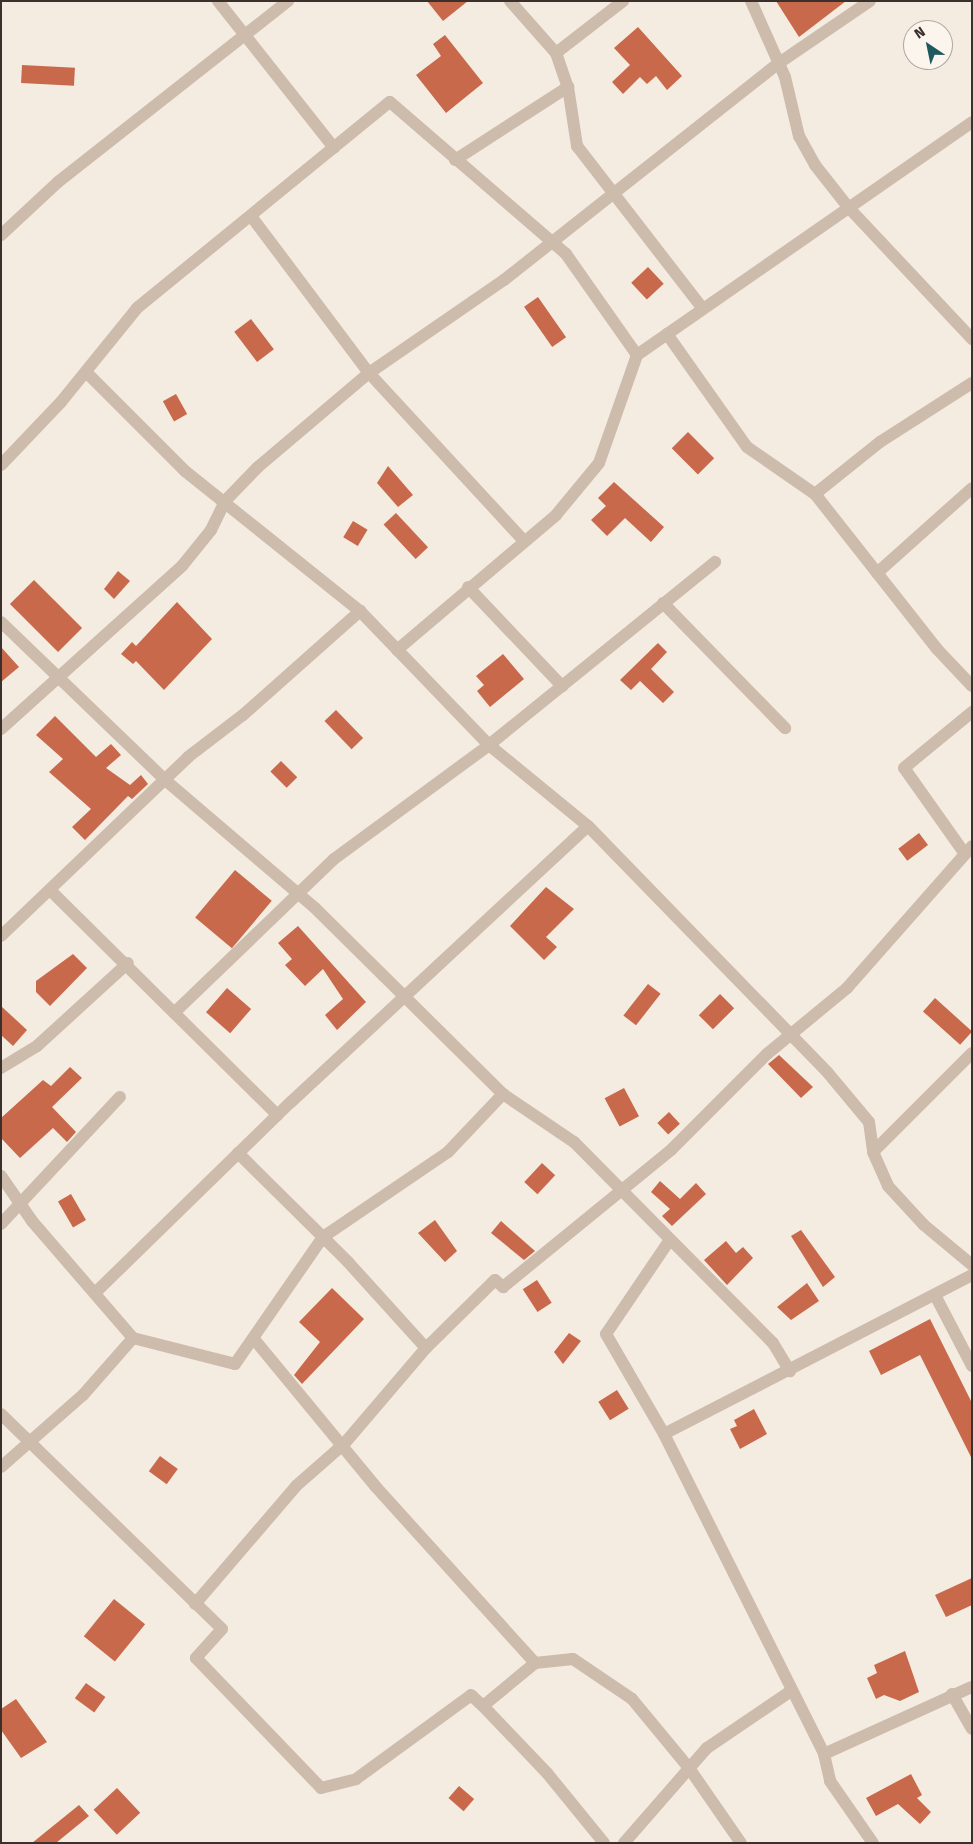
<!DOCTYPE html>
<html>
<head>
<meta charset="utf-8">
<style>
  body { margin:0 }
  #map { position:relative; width:973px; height:1844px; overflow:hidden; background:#f4ebe1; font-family:"Fira Sans",sans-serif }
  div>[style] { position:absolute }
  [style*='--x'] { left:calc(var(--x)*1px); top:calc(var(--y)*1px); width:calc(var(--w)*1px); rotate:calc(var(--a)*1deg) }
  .building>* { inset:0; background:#c8694b; transform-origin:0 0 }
  .minor>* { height:12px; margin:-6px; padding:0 6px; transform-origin:6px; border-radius:6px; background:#cdbbac }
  span { translate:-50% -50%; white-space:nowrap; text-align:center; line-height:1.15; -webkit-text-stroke:4px #fbf5ee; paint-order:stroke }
  .frame { position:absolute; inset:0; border:2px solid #3b302b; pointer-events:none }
  .north { position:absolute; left:903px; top:20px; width:50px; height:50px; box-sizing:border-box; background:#fbf5ee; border:1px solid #aea6a0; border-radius:50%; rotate:326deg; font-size:14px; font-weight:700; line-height:20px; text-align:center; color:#3b302b }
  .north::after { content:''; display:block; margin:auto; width:18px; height:22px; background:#1f5a5e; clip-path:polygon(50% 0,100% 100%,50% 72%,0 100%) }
</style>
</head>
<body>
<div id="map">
  <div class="building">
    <div style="clip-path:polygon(427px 1px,468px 1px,443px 21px)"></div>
    <div style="clip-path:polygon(776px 1px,846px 1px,799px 37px)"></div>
    <div style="clip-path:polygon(638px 27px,682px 76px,667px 90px,656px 76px,647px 84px,640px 77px,623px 94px,612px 82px,630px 65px,614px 48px)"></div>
    <div style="clip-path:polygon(445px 35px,483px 83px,446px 113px,416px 75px,441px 56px,433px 44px)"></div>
    <div style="left:22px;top:65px;width:53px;height:18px;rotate:3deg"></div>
    <div style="left:648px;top:267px;width:23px;height:23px;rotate:47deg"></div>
    <div style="left:538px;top:297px;width:49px;height:17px;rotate:55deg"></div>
    <div style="left:251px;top:319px;width:38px;height:21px;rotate:53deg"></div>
    <div style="left:176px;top:394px;width:23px;height:15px;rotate:61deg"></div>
    <div style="left:688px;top:432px;width:37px;height:23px;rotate:45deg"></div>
    <div style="clip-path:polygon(388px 466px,413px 495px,398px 507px,377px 483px)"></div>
    <div style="clip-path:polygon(614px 482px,664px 527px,651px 542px,625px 518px,607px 536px,591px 520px,606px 506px,598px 498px)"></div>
    <div style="left:396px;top:513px;width:47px;height:17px;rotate:47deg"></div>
    <div style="left:353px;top:521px;width:17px;height:19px;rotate:31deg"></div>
    <div style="clip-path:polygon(118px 571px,130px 581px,114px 599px,104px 589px)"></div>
    <div style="left:34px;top:580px;width:68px;height:34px;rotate:45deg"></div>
    <div style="clip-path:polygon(177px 602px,212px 639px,164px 690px,136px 661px,133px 664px,121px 654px,132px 642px,136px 646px)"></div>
    <div style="clip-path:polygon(658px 643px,667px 652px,651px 669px,674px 692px,663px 703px,640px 681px,631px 690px,620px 680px)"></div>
    <div style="clip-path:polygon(1px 647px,19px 667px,1px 682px)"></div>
    <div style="clip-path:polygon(503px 654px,524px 679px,490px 707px,477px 691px,484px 685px,476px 676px)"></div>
    <div style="left:336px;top:710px;width:39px;height:16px;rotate:46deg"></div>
    <div style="clip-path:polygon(55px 716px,96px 757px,111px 744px,121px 755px,106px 768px,130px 785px,141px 775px,148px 784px,132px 799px,128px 796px,85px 840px,72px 827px,91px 809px,49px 772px,63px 759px,36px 735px)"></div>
    <div style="left:281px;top:761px;width:23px;height:15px;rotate:45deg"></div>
    <div style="left:919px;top:833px;width:15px;height:26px;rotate:53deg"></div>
    <div style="left:235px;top:870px;width:48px;height:62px;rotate:40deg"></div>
    <div style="clip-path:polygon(546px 887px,574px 909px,546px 937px,557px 947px,544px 960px,510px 926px)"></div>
    <div style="clip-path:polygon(298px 926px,366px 1002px,337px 1030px,325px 1015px,343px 999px,323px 969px,305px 986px,285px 965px,292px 959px,278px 943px)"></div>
    <div style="clip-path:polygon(73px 954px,87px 968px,50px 1006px,36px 992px,36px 981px)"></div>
    <div style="left:648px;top:984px;width:16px;height:40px;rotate:38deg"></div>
    <div style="left:227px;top:988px;width:32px;height:32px;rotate:41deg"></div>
    <div style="left:720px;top:994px;width:20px;height:30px;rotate:45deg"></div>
    <div style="left:935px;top:998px;width:50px;height:18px;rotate:42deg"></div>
    <div style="clip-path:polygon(1px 1006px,27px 1030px,13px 1046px,1px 1035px)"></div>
    <div style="clip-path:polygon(779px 1055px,813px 1087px,801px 1098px,768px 1064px)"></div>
    <div style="clip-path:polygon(70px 1067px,82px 1078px,52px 1107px,76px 1132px,67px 1142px,53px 1128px,20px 1158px,1px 1138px,1px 1118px,43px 1080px,51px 1086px)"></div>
    <div style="left:624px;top:1088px;width:32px;height:22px;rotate:62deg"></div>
    <div style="left:669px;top:1112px;width:16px;height:16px;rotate:47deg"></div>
    <div style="left:542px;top:1163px;width:18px;height:26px;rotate:43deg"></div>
    <div style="clip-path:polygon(660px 1181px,680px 1199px,696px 1183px,706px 1194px,672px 1226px,662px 1216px,670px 1209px,651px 1192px)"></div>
    <div style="left:71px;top:1194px;width:30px;height:15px;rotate:60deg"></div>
    <div style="clip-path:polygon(435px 1220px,457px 1251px,445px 1262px,418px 1233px)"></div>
    <div style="clip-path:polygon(501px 1221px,535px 1251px,524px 1260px,491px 1233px)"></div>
    <div style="clip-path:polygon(801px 1230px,835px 1277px,823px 1287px,791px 1236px)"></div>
    <div style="clip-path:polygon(726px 1241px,736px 1253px,743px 1247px,753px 1258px,727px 1285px,704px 1260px)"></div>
    <div style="left:537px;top:1280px;width:27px;height:17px;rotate:57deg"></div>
    <div style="clip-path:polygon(807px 1283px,819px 1301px,791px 1320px,777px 1307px)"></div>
    <div style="clip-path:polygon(332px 1288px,364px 1319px,302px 1384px,294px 1375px,320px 1342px,299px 1322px)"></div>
    <div style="clip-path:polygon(930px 1319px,972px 1403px,972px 1459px,920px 1355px,881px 1375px,869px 1351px)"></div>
    <div style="clip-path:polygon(569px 1333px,581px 1341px,563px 1364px,554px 1352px)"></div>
    <div style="left:617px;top:1390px;width:22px;height:22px;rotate:58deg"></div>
    <div style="clip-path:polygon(754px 1409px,767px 1434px,740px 1449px,730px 1429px,737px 1426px,734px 1420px)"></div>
    <div style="left:160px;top:1456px;width:22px;height:19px;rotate:36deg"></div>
    <div style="clip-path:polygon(972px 1578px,972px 1605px,946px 1617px,935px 1595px)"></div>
    <div style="left:114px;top:1599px;width:40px;height:48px;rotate:39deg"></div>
    <div style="clip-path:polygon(905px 1651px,919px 1692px,900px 1701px,884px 1695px,876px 1699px,867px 1678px,877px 1673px,874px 1665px)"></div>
    <div style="left:86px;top:1683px;width:24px;height:19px;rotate:36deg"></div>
    <div style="clip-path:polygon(16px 1699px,47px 1742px,21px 1758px,1px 1730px,1px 1709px)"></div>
    <div style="clip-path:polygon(911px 1774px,922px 1795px,917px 1798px,931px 1812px,920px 1824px,898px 1804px,876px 1816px,866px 1798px)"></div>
    <div style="left:459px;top:1786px;width:20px;height:16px;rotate:41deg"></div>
    <div style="left:117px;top:1788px;width:34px;height:32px;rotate:47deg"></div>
    <div style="clip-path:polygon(79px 1805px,89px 1816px,56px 1843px,32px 1843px)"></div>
  </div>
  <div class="minor">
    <div style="--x:218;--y:1;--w:187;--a:51.7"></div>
    <div style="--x:510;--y:1;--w:69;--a:48.5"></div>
    <div style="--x:556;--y:53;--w:36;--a:71"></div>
    <div style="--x:568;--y:87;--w:60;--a:81.3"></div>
    <div style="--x:577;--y:146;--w:205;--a:52.3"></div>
    <div style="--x:751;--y:1;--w:83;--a:65.9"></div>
    <div style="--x:785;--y:77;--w:61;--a:76.7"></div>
    <div style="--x:799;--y:136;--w:33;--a:61"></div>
    <div style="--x:815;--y:165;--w:55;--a:51.7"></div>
    <div style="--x:849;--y:208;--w:180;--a:46.8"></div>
    <div style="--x:556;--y:53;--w:85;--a:-37.8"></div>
    <div style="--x:455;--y:160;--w:135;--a:-32.9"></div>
    <div style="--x:251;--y:216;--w:196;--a:53.1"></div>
    <div style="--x:369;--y:373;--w:227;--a:47.3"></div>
    <div style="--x:1;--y:235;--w:78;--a:-42.9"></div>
    <div style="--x:58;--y:182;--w:293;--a:-38.2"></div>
    <div style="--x:667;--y:334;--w:138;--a:54.7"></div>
    <div style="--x:747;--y:447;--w:83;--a:34.7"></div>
    <div style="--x:815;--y:494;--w:197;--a:51.8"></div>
    <div style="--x:937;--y:649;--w:51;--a:46.6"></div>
    <div style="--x:86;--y:372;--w:140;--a:45"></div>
    <div style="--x:185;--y:471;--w:224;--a:38.7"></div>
    <div style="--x:360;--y:611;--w:186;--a:46.1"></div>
    <div style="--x:489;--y:745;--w:128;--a:39.3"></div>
    <div style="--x:588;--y:826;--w:344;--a:45.8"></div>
    <div style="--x:828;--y:1073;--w:64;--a:50.1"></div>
    <div style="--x:869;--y:1122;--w:30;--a:82"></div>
    <div style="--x:873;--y:1152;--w:37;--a:66"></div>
    <div style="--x:888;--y:1186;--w:53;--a:47.3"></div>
    <div style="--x:924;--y:1225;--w:62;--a:39.8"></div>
    <div style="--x:1;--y:465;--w:87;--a:-46.4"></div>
    <div style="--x:61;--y:402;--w:121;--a:-51"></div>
    <div style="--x:137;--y:308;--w:326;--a:-39.2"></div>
    <div style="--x:390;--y:102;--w:233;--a:40.8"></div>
    <div style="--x:566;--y:254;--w:123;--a:54.9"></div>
    <div style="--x:815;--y:494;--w:83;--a:-38.7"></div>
    <div style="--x:880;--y:442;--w:109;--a:-32.7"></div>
    <div style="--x:877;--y:573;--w:127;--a:-41.8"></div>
    <div style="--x:468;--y:587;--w:137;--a:46.5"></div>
    <div style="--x:663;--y:603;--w:175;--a:45.7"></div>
    <div style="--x:1;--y:622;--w:226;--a:43.9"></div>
    <div style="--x:164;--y:779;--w:199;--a:40.5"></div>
    <div style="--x:315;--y:908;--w:264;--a:44.7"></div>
    <div style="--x:503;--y:1094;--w:86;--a:34.1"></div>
    <div style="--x:574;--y:1142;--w:283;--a:45.3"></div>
    <div style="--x:773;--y:1343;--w:33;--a:59"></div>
    <div style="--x:397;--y:650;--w:209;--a:-40.3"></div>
    <div style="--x:556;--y:515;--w:67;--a:-50.4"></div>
    <div style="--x:599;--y:463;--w:114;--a:-70.6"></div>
    <div style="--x:637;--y:355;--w:408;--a:-34.8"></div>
    <div style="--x:1;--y:729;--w:244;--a:-42"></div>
    <div style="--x:182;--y:566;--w:46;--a:-51.1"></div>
    <div style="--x:211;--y:530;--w:32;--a:-64"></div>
    <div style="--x:225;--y:501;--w:47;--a:-45.9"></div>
    <div style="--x:258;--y:467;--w:145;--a:-40.3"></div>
    <div style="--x:369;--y:373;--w:164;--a:-34.6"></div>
    <div style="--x:504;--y:280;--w:350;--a:-38.3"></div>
    <div style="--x:779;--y:63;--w:110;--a:-34.3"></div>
    <div style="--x:965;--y:854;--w:105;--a:-125.3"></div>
    <div style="--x:904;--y:768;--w:88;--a:-39.5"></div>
    <div style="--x:50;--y:890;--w:320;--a:44.7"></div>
    <div style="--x:1;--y:936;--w:259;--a:-43.7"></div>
    <div style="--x:188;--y:757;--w:69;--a:-37.4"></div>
    <div style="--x:243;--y:715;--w:157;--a:-41.6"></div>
    <div style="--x:175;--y:1012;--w:221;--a:-43.9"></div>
    <div style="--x:334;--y:859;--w:192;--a:-36.3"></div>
    <div style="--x:489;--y:745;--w:291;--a:-39"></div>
    <div style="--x:1;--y:1068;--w:42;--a:-31.4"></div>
    <div style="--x:37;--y:1046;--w:123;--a:-42.4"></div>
    <div style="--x:873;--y:1152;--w:140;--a:-45"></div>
    <div style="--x:238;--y:1153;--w:155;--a:44.7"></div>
    <div style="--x:348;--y:1262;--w:116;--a:47.8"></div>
    <div style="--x:1;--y:1176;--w:55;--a:55.4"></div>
    <div style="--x:32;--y:1221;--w:155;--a:49.2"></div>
    <div style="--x:133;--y:1338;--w:105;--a:14.3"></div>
    <div style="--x:235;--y:1364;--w:155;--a:-55.3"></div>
    <div style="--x:323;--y:1237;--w:151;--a:-34.2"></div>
    <div style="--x:448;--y:1152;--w:80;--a:-46.5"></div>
    <div style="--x:1;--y:1224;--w:174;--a:-46.9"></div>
    <div style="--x:669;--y:1241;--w:112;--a:124.1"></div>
    <div style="--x:606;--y:1334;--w:116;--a:59.9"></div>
    <div style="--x:664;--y:1434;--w:358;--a:63.4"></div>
    <div style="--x:824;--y:1754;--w:28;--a:77"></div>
    <div style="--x:830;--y:1781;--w:75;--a:55.3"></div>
    <div style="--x:96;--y:1292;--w:272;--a:-44.3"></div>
    <div style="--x:291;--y:1102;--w:405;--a:-42.9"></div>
    <div style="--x:936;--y:1297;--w:78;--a:62.4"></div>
    <div style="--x:254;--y:1339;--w:192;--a:50.5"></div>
    <div style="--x:376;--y:1487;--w:237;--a:47.9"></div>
    <div style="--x:1;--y:1414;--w:308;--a:44.2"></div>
    <div style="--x:222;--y:1629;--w:39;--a:132"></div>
    <div style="--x:196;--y:1658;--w:180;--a:46.1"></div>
    <div style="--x:321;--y:1788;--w:36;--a:-14"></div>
    <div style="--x:356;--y:1779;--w:142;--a:-36.1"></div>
    <div style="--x:471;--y:1695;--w:16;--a:43"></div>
    <div style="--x:483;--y:1706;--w:67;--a:-39.6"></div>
    <div style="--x:535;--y:1663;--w:38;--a:-6"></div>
    <div style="--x:573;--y:1659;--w:71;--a:34.1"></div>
    <div style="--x:632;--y:1699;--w:89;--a:50.4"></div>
    <div style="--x:689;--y:1768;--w:91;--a:55.3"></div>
    <div style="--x:664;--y:1434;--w:347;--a:-27.3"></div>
    <div style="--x:1;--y:1467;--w:109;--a:-41.3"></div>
    <div style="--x:83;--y:1395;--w:76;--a:-48.7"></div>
    <div style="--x:195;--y:1604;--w:155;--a:-49.4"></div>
    <div style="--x:296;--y:1486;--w:64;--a:-41.2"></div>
    <div style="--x:344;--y:1444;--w:126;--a:-49.5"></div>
    <div style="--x:426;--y:1348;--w:97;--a:-44.6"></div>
    <div style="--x:495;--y:1280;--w:11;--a:41"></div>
    <div style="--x:503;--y:1287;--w:217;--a:-39.2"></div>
    <div style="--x:671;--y:1150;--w:136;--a:-45"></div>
    <div style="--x:767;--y:1054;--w:104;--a:-39.5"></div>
    <div style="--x:847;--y:988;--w:189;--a:-48.6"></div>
    <div style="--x:952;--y:1694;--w:40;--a:60.3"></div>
    <div style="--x:483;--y:1706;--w:93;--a:46.3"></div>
    <div style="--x:547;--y:1773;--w:90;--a:50.8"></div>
    <div style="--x:824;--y:1754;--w:162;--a:-24.4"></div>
    <div style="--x:624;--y:1843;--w:126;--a:-48.9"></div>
    <div style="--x:707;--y:1748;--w:102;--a:-34.2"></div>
  </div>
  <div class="frame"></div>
  <div class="north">N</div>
</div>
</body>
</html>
